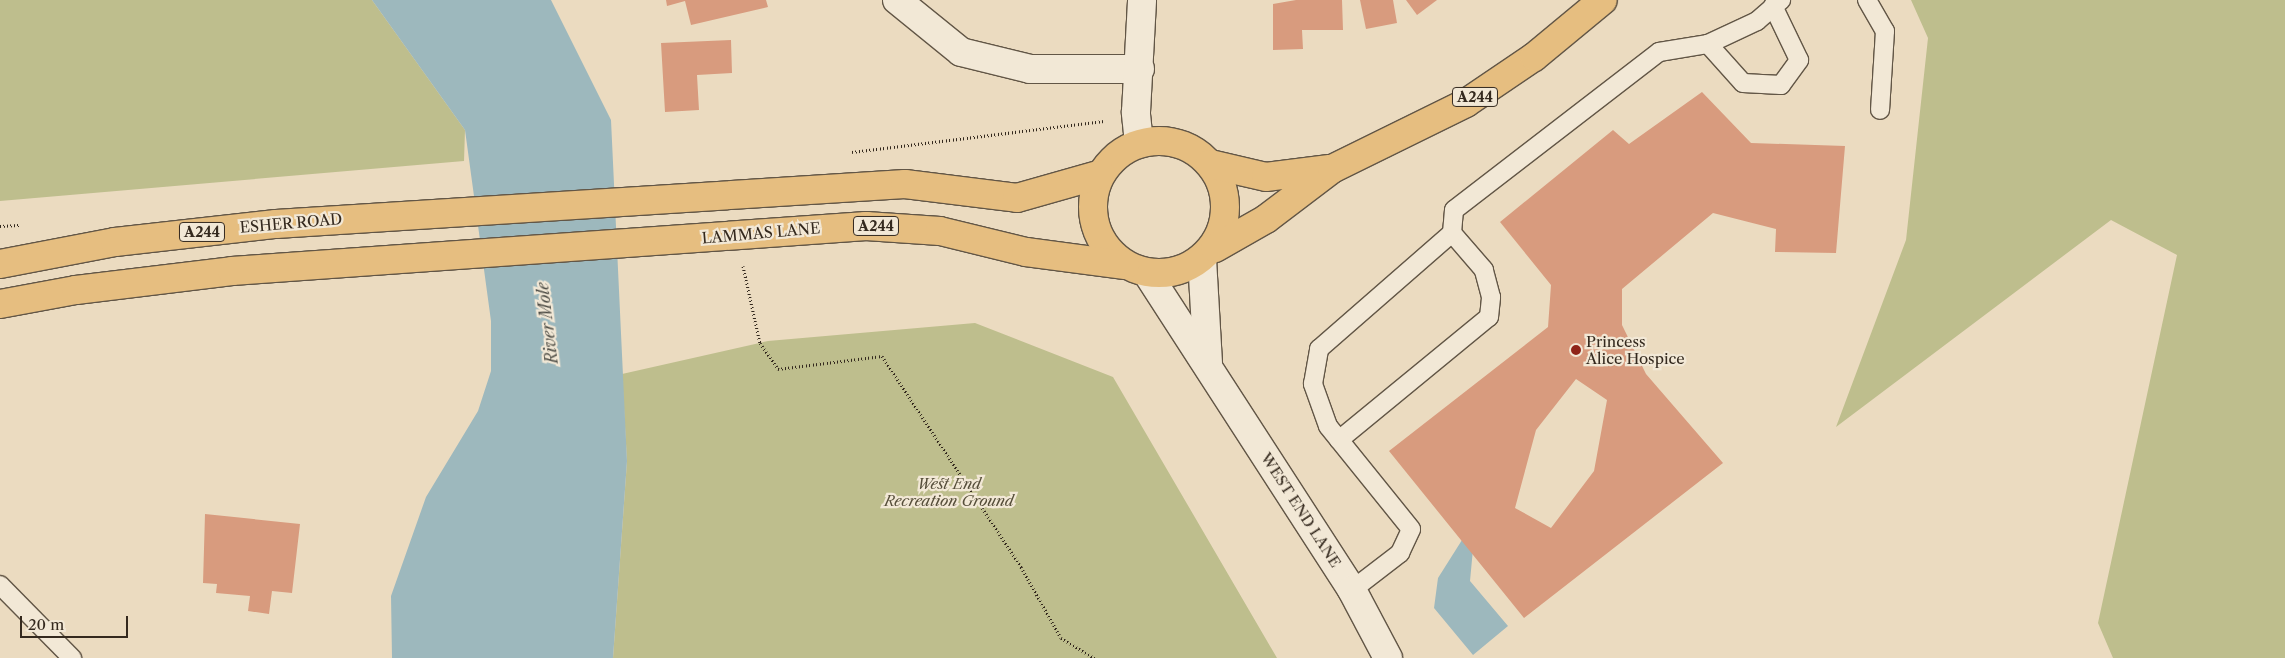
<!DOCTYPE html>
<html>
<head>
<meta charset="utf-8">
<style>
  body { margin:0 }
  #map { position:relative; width:2285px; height:658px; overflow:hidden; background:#ebdbc0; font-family:"Libre Caslon Text",serif }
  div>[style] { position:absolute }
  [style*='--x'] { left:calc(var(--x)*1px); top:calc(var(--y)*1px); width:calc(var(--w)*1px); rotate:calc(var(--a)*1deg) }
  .green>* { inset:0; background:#bebe8d }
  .water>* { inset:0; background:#9db8bd }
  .building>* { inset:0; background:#d89b7e }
  .path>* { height:3px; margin-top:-1.5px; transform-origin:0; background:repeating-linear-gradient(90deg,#34291e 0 1px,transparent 0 3.5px) }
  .roads { filter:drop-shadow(1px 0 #625646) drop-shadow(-1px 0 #625646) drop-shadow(0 1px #625646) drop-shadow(0 -1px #625646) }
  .lane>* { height:18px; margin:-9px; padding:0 9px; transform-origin:9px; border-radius:9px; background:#f2e8d6 }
  .street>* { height:28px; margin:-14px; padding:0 14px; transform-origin:14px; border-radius:14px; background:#f2e8d6 }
  .primary>* { height:28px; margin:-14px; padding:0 14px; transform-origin:14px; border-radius:14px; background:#e6be80 }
  .primary>.ring { margin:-14px; padding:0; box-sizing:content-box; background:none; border:28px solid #e6be80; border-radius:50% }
  .dots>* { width:14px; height:14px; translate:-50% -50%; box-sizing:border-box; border:2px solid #f2e8d6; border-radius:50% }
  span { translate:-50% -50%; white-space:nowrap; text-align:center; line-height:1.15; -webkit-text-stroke:4.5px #f2e8d6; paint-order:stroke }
  .shield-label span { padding:1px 4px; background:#f2e8d6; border:1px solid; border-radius:4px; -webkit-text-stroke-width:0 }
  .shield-label { font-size:14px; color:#34291e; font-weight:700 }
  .street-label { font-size:15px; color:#34291e }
  .poi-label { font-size:15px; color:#34291e }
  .left { translate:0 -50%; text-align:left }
  .park-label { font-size:15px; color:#564e3a; font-style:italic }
  .water-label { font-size:16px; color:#4e4d46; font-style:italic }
  .scale { position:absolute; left:20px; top:616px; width:108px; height:22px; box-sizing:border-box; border:2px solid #34291e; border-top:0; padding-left:6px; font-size:15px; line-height:18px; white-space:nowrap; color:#34291e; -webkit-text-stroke:4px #f2e8d6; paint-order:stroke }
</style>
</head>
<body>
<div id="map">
  <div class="green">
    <div style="clip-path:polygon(0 0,372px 0,465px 130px,464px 161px,0 201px)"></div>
    <div style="clip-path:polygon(1911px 0,2285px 0,2285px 658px,2113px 658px,2098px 623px,2177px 255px,2111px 220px,1836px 427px,1906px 240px,1928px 38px)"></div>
    <div style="clip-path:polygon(975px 323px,1113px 377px,1277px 658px,613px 658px,627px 461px,622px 374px,768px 341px)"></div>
  </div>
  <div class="water">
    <div style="clip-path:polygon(372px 0,551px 0,611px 120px,627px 461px,613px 658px,392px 658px,391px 596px,426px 497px,478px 411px,491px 371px,491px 321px,465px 130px)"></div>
    <div style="clip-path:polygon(1462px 540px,1473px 549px,1470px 581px,1508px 626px,1473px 655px,1434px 608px,1438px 578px)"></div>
  </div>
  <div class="building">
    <div style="clip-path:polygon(666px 0,766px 0,768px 7px,691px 25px,685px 1px,667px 6px)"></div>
    <div style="clip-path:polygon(1296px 0,1342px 0,1343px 30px,1302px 30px,1303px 49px,1273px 50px,1273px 4px)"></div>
    <div style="clip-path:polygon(1360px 0,1393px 0,1397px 23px,1366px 29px)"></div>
    <div style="clip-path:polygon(1406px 0,1437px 0,1417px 15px)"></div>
    <div style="clip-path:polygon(731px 40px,732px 73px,697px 75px,699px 110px,665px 112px,661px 43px)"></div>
    <div style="clip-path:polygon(evenodd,1702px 92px,1751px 143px,1845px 146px,1836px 253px,1775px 252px,1776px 229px,1713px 213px,1622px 289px,1622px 325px,1646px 374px,1723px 463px,1524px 618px,1389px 451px,1548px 327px,1551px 285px,1500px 222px,1613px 130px,1629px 144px,1702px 92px,1576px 379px,1607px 400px,1594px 471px,1551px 528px,1515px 508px,1536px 430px,1576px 379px)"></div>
    <div style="clip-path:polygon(205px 514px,300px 524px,292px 593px,272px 591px,269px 614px,248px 611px,250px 596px,216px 593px,217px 584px,203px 583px)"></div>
  </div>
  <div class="path">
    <div style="--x:852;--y:152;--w:254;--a:-7"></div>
    <div style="--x:0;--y:226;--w:19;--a:-3"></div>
    <div style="--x:743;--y:266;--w:79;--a:77.6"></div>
    <div style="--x:760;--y:343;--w:32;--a:55"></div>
    <div style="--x:778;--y:369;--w:105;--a:-7.1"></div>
    <div style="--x:882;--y:356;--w:253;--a:56.6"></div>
    <div style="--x:1021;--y:567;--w:81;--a:60.6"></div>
    <div style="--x:1061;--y:638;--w:39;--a:31"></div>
  </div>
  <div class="roads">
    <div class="lane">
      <div style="--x:1867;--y:0;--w:36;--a:60"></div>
      <div style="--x:1885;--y:31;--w:79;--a:93.6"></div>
      <div style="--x:1708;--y:44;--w:52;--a:48.1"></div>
      <div style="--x:1743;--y:83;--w:38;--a:3"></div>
      <div style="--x:1781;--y:85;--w:31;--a:-54"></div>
      <div style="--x:1799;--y:60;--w:60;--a:-115.7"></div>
      <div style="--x:1339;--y:440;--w:194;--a:-39.4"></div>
      <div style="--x:1489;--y:317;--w:20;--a:-84"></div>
      <div style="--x:1491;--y:297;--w:28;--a:-105"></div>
      <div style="--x:1484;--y:270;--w:49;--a:-130.9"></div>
      <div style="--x:0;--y:585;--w:103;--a:45.4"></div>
      <div style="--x:1352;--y:590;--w:61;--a:-37.6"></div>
      <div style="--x:1400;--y:553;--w:26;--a:-65"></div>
      <div style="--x:1411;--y:529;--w:132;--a:-128.9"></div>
      <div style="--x:1328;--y:426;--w:45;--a:-109.7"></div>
      <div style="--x:1313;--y:384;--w:36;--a:-80"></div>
      <div style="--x:1319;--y:349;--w:176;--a:-41.1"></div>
      <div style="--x:1452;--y:233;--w:23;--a:-85"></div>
      <div style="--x:1454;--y:210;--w:259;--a:-37.6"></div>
      <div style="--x:1659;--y:52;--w:50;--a:-9.3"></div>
      <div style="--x:1708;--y:44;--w:54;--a:-25.1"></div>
      <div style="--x:1757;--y:21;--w:32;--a:-41"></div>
    </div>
    <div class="street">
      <div style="--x:897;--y:0;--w:82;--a:39.1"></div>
      <div style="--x:961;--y:52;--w:71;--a:13.8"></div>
      <div style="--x:1030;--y:69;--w:110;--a:0"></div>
      <div style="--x:1139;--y:143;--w:31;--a:-96"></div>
      <div style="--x:1136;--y:112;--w:112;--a:-86.9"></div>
      <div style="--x:1202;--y:259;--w:104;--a:86.7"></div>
      <div style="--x:1147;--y:273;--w:378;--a:57.1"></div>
      <div style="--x:1352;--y:590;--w:77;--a:62.1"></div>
    </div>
    <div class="primary">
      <div class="ring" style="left:1093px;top:141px;width:104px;height:104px"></div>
      <div style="--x:1210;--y:164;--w:57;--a:13.1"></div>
      <div style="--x:1266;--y:177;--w:64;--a:-7.2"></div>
      <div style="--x:1215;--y:248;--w:59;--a:-29.6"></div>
      <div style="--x:1266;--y:219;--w:83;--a:-37.1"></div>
      <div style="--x:1332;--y:169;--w:149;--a:-26.2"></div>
      <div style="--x:1466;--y:103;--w:82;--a:-34.1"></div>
      <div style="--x:1534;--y:57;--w:89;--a:-39.6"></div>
      <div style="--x:0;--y:264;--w:117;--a:-10.8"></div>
      <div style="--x:115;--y:242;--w:162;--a:-6.4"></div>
      <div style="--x:276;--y:224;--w:630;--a:-3.64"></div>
      <div style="--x:905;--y:184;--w:113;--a:7.1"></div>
      <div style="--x:1017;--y:198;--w:87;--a:-15.9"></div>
      <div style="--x:0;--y:304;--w:77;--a:-10.4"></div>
      <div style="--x:76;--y:290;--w:157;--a:-6.9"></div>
      <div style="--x:232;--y:271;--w:636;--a:-4.06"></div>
      <div style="--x:866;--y:226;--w:74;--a:3.9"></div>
      <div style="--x:940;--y:231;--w:89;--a:13.7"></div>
      <div style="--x:1026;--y:252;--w:100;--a:7.5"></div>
    </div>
  </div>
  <div class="dots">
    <div style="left:1576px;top:350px;background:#8f2418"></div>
  </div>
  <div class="shield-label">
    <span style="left:1475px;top:97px">A244</span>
    <span style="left:876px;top:226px">A244</span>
    <span style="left:202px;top:232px">A244</span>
  </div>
  <div class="street-label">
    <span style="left:291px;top:223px;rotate:-5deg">ESHER ROAD</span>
    <span style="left:761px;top:233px;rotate:-5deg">LAMMAS LANE</span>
    <span style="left:1301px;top:510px;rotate:57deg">WEST END LANE</span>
  </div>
  <div class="poi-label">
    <span class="left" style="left:1586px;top:350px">Princess<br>Alice Hospice</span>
  </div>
  <div class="park-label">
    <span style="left:949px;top:492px">West End<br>Recreation Ground</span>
  </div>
  <div class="water-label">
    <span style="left:547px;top:323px;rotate:-97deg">River Mole</span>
  </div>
  <div class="scale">20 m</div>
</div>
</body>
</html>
